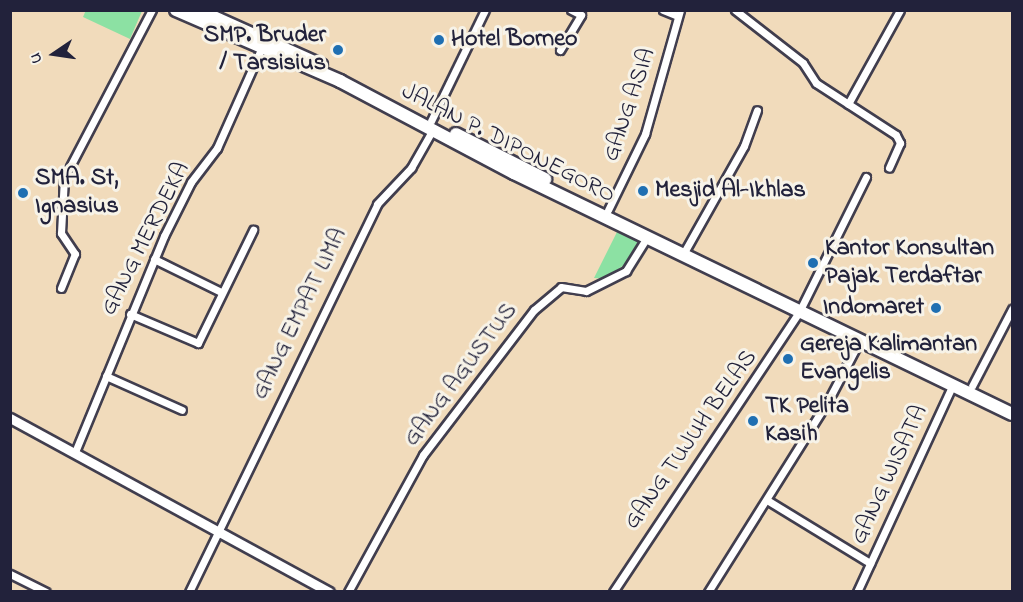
<!DOCTYPE html>
<html>
<head>
<meta charset="utf-8">
<style>
  body { margin:0 }
  #map { position:relative; width:1023px; height:602px; overflow:hidden; background:#f1dbbb; font-family:"Indie Flower",sans-serif }
  div>[style] { position:absolute }
  [style*='--x'] { left:calc(var(--x)*1px); top:calc(var(--y)*1px); width:calc(var(--w)*1px); rotate:calc(var(--a)*1deg) }
  .green>* { inset:0; background:#8ce1a3 }
  .roads { filter:drop-shadow(2px 0 #413e4e) drop-shadow(-2px 0 #413e4e) drop-shadow(0 2px #413e4e) drop-shadow(0 -2px #413e4e) }
  .minor>* { height:7px; margin:-3.5px; padding:0 3.5px; transform-origin:3.5px; border-radius:3.5px; background:#fff }
  .tertiary>* { height:9px; margin:-4.5px; padding:0 4.5px; transform-origin:4.5px; border-radius:4.5px; background:#fff }
  .primary>* { height:12px; margin:-6px; padding:0 6px; transform-origin:6px; border-radius:6px; background:#fff }
  .dots>* { width:16px; height:16px; translate:-50% -50%; box-sizing:border-box; border:3px solid #f7f3e8; border-radius:50% }
  span { translate:-50% -50%; white-space:nowrap; text-align:center; line-height:1.15; -webkit-text-stroke:6px #f7f3e8; paint-order:stroke }
  .poi-label { font-size:24px; color:#22223b; font-weight:700 }
  .right { translate:-100% -50%; text-align:right }
  .left { translate:0 -50%; text-align:left }
  .street-label { font-size:24px; color:#22223b }
  .frame { position:absolute; inset:0; border:12px solid #22223b; pointer-events:none }
  .north { position:absolute; left:24px; top:24px; width:60px; height:60px; -webkit-text-stroke:4px #f7f3e8; paint-order:stroke; rotate:257deg; font-size:16px; font-weight:700; line-height:24px; text-align:center; color:#22223b }
  .north::after { content:''; display:block; margin:auto; width:21px; height:27px; background:#22223b; clip-path:polygon(50% 0,100% 100%,50% 72%,0 100%) }
</style>
</head>
<body>
<div id="map">
  <div class="green">
    <div style="clip-path:polygon(86px 10px,142px 10px,142px 11px,130px 39px,83px 17px)"></div>
    <div style="clip-path:polygon(617px 232px,639px 242px,631px 259px,607px 279px,594px 278px)"></div>
  </div>
  <div class="roads">
    <div class="minor">
      <div style="--x:663;--y:10;--w:16;--a:22"></div>
      <div style="--x:735;--y:10;--w:86;--a:37.9"></div>
      <div style="--x:803;--y:63;--w:24;--a:57"></div>
      <div style="--x:816;--y:83;--w:95;--a:33"></div>
      <div style="--x:896;--y:135;--w:9;--a:63"></div>
      <div style="--x:900;--y:143;--w:27;--a:114"></div>
      <div style="--x:560;--y:50;--w:41;--a:-59"></div>
      <div style="--x:581;--y:15;--w:11;--a:-153"></div>
      <div style="--x:848;--y:104;--w:107;--a:-61"></div>
      <div style="--x:431;--y:121;--w:123;--a:-64.1"></div>
      <div style="--x:608;--y:210;--w:85;--a:-64"></div>
      <div style="--x:645;--y:134;--w:129;--a:-74.2"></div>
      <div style="--x:682;--y:256;--w:126;--a:-60.6"></div>
      <div style="--x:744;--y:146;--w:38;--a:-70"></div>
      <div style="--x:154;--y:259;--w:75;--a:26.2"></div>
      <div style="--x:61;--y:288;--w:37;--a:-68"></div>
      <div style="--x:75;--y:254;--w:25;--a:-124"></div>
      <div style="--x:61;--y:233;--w:55;--a:-86.9"></div>
      <div style="--x:64;--y:178;--w:190;--a:-62.4"></div>
      <div style="--x:802;--y:306;--w:144;--a:-63.6"></div>
      <div style="--x:130;--y:314;--w:74;--a:23.1"></div>
      <div style="--x:198;--y:343;--w:126;--a:-64"></div>
      <div style="--x:106;--y:376;--w:83;--a:24.1"></div>
      <div style="--x:972;--y:386;--w:87;--a:-62.5"></div>
      <div style="--x:75;--y:452;--w:234;--a:-67.6"></div>
      <div style="--x:164;--y:236;--w:60;--a:-63.4"></div>
      <div style="--x:191;--y:182;--w:43;--a:-52.6"></div>
      <div style="--x:217;--y:148;--w:111;--a:-66"></div>
      <div style="--x:767;--y:500;--w:121;--a:31.5"></div>
      <div style="--x:10;--y:574;--w:40;--a:26.6"></div>
      <div style="--x:189;--y:592;--w:431;--a:-64.1"></div>
      <div style="--x:377;--y:204;--w:50;--a:-46.6"></div>
      <div style="--x:411;--y:168;--w:43;--a:-60.4"></div>
      <div style="--x:348;--y:592;--w:156;--a:-61.3"></div>
      <div style="--x:423;--y:455;--w:183;--a:-52.6"></div>
      <div style="--x:534;--y:310;--w:35;--a:-40"></div>
      <div style="--x:561;--y:287;--w:25;--a:9"></div>
      <div style="--x:586;--y:291;--w:45;--a:-26.6"></div>
      <div style="--x:626;--y:271;--w:39;--a:-58"></div>
      <div style="--x:613;--y:592;--w:338;--a:-56.4"></div>
      <div style="--x:708;--y:592;--w:228;--a:-57.9"></div>
      <div style="--x:829;--y:399;--w:67;--a:-62.3"></div>
      <div style="--x:857;--y:592;--w:229;--a:-65.2"></div>
    </div>
    <div class="tertiary">
      <div style="--x:10;--y:418;--w:363;--a:28.6"></div>
    </div>
    <div class="primary">
      <div style="--x:176;--y:10;--w:179;--a:23.4"></div>
      <div style="--x:340;--y:81;--w:197;--a:27.9"></div>
      <div style="--x:514;--y:173;--w:553;--a:25.82"></div>
      <div style="--x:198;--y:10;--w:135;--a:24.1"></div>
      <div style="--x:456;--y:134;--w:100;--a:26.8"></div>
    </div>
  </div>
  <div class="dots">
    <div style="left:439px;top:40px;background:#1f6fb2"></div>
    <div style="left:338px;top:50px;background:#1f6fb2"></div>
    <div style="left:643px;top:191px;background:#1f6fb2"></div>
    <div style="left:23px;top:193px;background:#1f6fb2"></div>
    <div style="left:813px;top:263px;background:#1f6fb2"></div>
    <div style="left:936px;top:308px;background:#1f6fb2"></div>
    <div style="left:788px;top:359px;background:#1f6fb2"></div>
    <div style="left:753px;top:421px;background:#1f6fb2"></div>
  </div>
  <div class="poi-label">
    <span class="right" style="left:326px;top:50px">SMP. Bruder<br>/ Tarsisius</span>
    <span class="left" style="left:451px;top:40px">Hotel Borneo</span>
    <span class="left" style="left:35px;top:193px">SMA. St,<br>Ignasius</span>
    <span class="left" style="left:655px;top:191px">Mesjid Al-Ikhlas</span>
    <span class="left" style="left:825px;top:263px">Kantor Konsultan<br>Pajak Terdaftar</span>
    <span class="right" style="left:924px;top:308px">Indomaret</span>
    <span class="left" style="left:800px;top:359px">Gereja Kalimantan<br>Evangelis</span>
    <span class="left" style="left:765px;top:421px">TK Pelita<br>Kasih</span>
  </div>
  <div class="street-label">
    <span style="left:630px;top:105px;rotate:-71deg">GANG ASIA</span>
    <span style="left:508px;top:144px;rotate:27deg">JALAN P. DIPONEGORO</span>
    <span style="left:146px;top:239px;rotate:-63deg">GANG MERDEKA</span>
    <span style="left:300px;top:314px;rotate:-64deg">GANG EMPAT LIMA</span>
    <span style="left:461px;top:375px;rotate:-53deg">GANG AGUSTUS</span>
    <span style="left:691px;top:440px;rotate:-55deg">GANG TUJUH BELAS</span>
    <span style="left:890px;top:475px;rotate:-65deg">GANG WISATA</span>
  </div>
  <div class="frame"></div>
  <div class="north">U</div>
</div>
</body>
</html>
